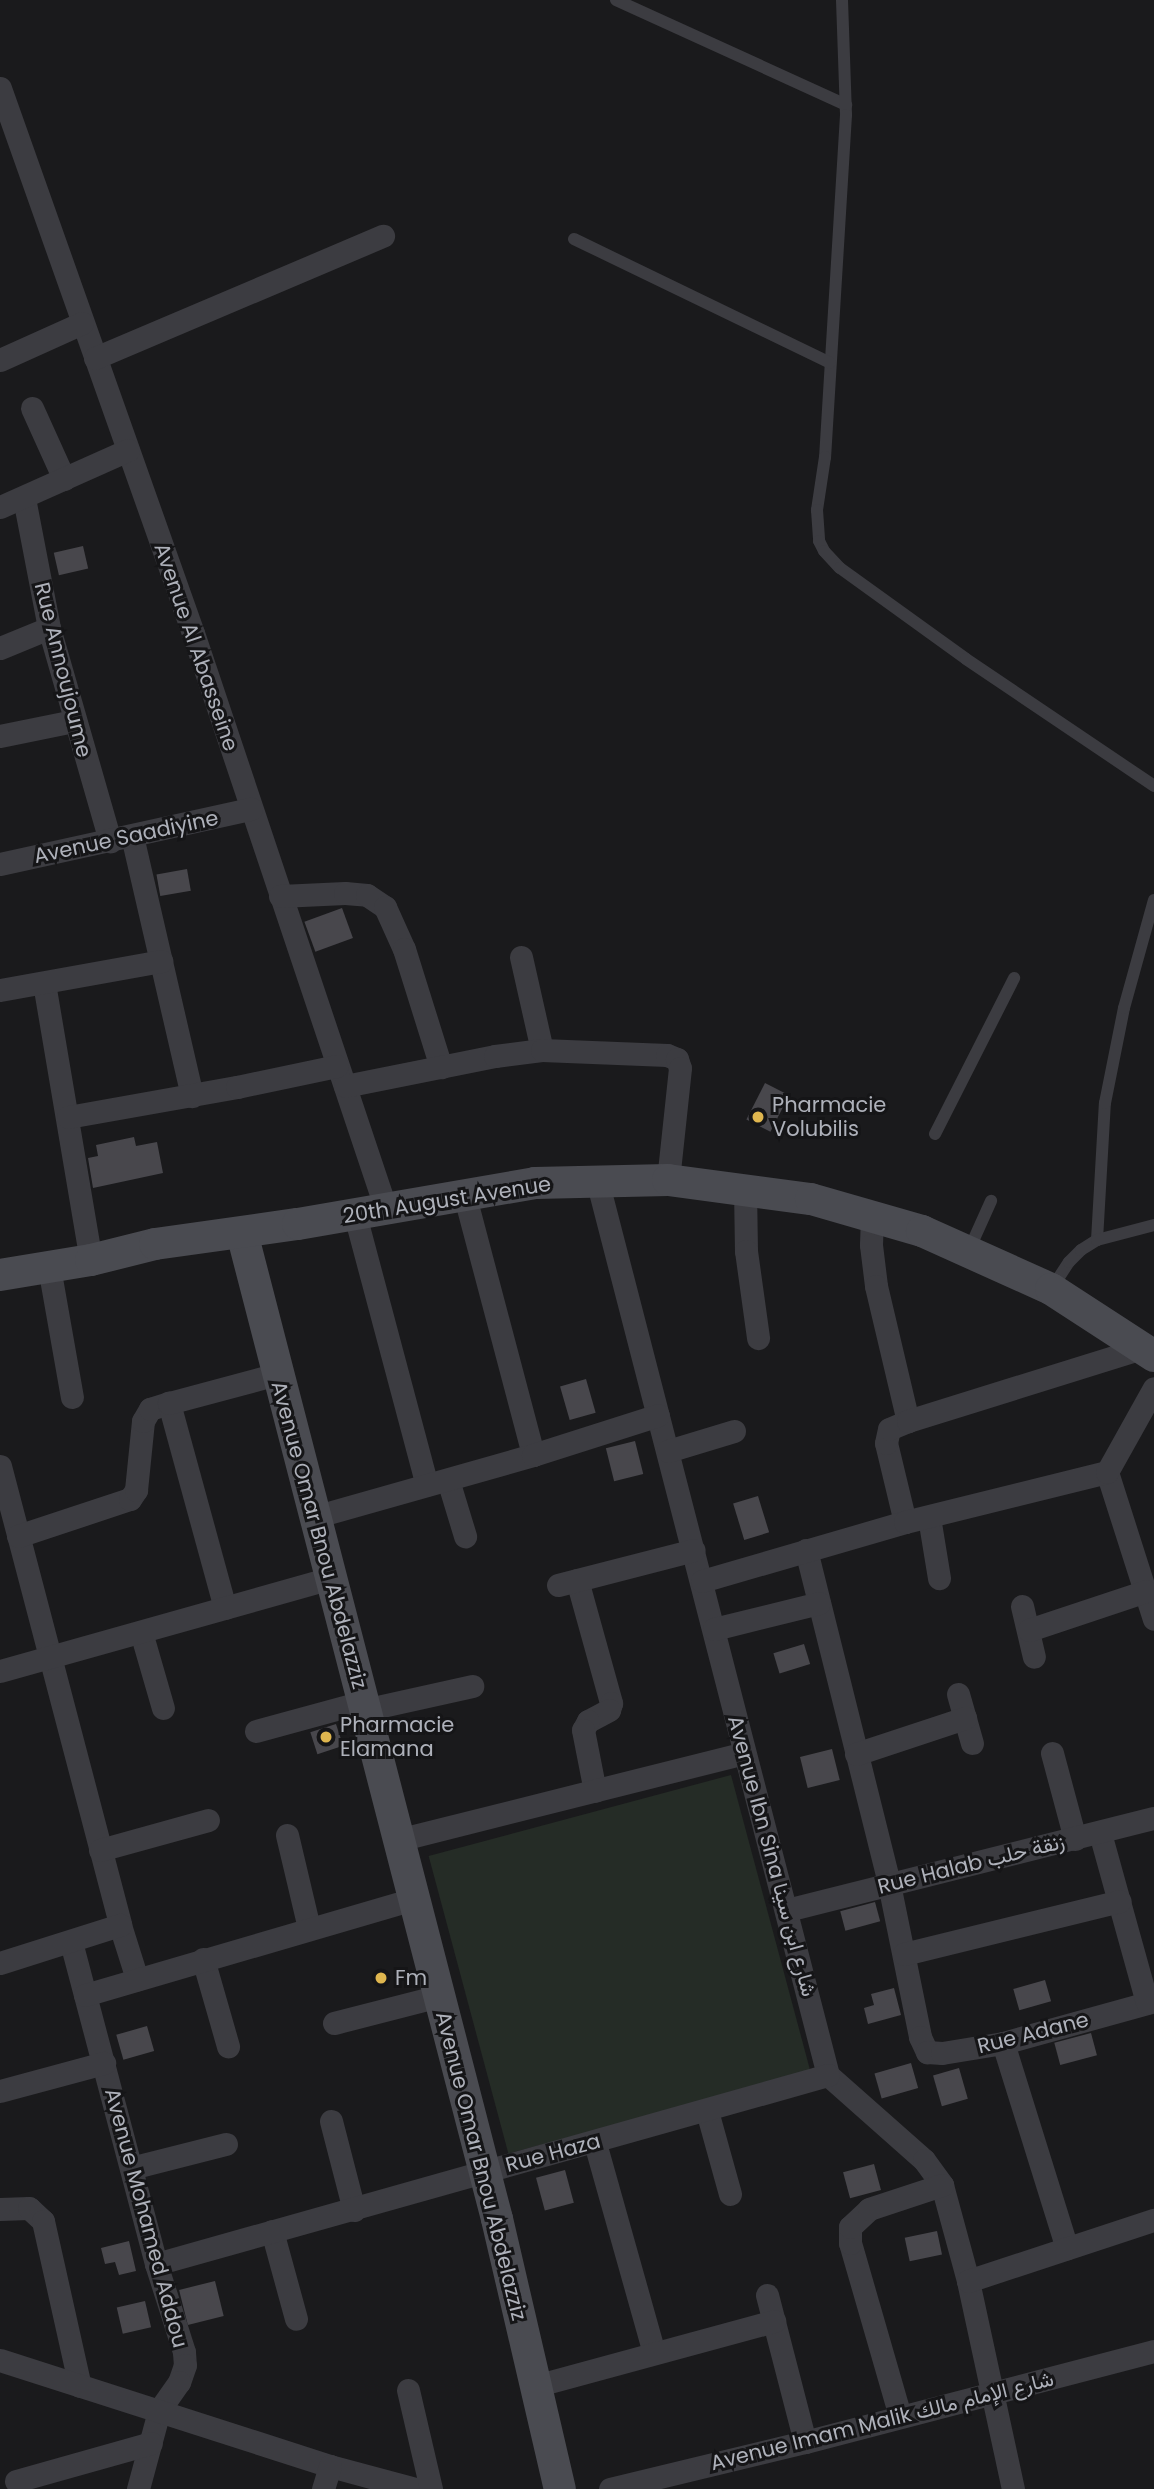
<!DOCTYPE html>
<html>
<head>
<meta charset="utf-8">
<style>
  body { margin:0 }
  #map { position:relative; width:1154px; height:2489px; overflow:hidden; background:#1a1a1c; font-family:Poppins,Vazirmatn,sans-serif }
  div>[style] { position:absolute }
  [style*='--x'] { left:calc(var(--x)*1px); top:calc(var(--y)*1px); width:calc(var(--w)*1px); rotate:calc(var(--a)*1deg) }
  .green>* { inset:0; background:#252c26; transform-origin:0 0 }
  .building>* { inset:0; background:#48474c; transform-origin:0 0 }
  .lane>* { height:12px; margin:-6px; padding:0 6px; transform-origin:6px; border-radius:6px; background:#3c3c41 }
  .street>* { height:23px; margin:-11.5px; padding:0 11.5px; transform-origin:11.5px; border-radius:11.5px; background:#3c3c41 }
  .secondary>* { height:32px; margin:-16px; padding:0 16px; transform-origin:16px; border-radius:16px; background:#4a4b51 }
  .dots>* { width:19px; height:19px; translate:-50% -50%; box-sizing:border-box; border:4px solid #151517; border-radius:50% }
  span { translate:-50% -50%; white-space:nowrap; text-align:center; line-height:1.15; -webkit-text-stroke:6px #151517; paint-order:stroke }
  .street-label { font-size:21px; color:#aeb1ba }
  .poi-label { font-size:21px; color:#aeb1ba }
  .left { translate:0 -50%; text-align:left }
</style>
</head>
<body>
<div id="map">
  <div class="green">
    <div style="left:731px;top:1775px;width:308px;height:313px;rotate:75deg"></div>
  </div>
  <div class="building">
    <div style="left:83px;top:546px;width:23px;height:30px;rotate:77deg"></div>
    <div style="left:187px;top:869px;width:22px;height:31px;rotate:80deg"></div>
    <div style="left:342px;top:908px;width:32px;height:40px;rotate:70deg"></div>
    <div style="left:765px;top:1083px;width:27px;height:41px;rotate:27deg"></div>
    <div style="clip-path:polygon(134px 1137px,136px 1146px,157px 1142px,163px 1173px,93px 1188px,88px 1158px,98px 1156px,96px 1145px)"></div>
    <div style="left:586px;top:1379px;width:35px;height:27px;rotate:74deg"></div>
    <div style="left:635px;top:1441px;width:34px;height:30px;rotate:76deg"></div>
    <div style="left:758px;top:1496px;width:38px;height:26px;rotate:73deg"></div>
    <div style="left:804px;top:1644px;width:21px;height:32px;rotate:73deg"></div>
    <div style="left:336px;top:1724px;width:23px;height:27px;rotate:72deg"></div>
    <div style="left:832px;top:1749px;width:32px;height:33px;rotate:76deg"></div>
    <div style="left:875px;top:1902px;width:20px;height:36px;rotate:75deg"></div>
    <div style="left:1045px;top:1980px;width:22px;height:33px;rotate:74deg"></div>
    <div style="clip-path:polygon(894px 1988px,901px 2015px,868px 2024px,864px 2008px,874px 2005px,871px 1994px)"></div>
    <div style="left:147px;top:2026px;width:26px;height:32px;rotate:74deg"></div>
    <div style="left:1091px;top:2033px;width:23px;height:38px;rotate:75deg"></div>
    <div style="left:911px;top:2063px;width:26px;height:38px;rotate:74deg"></div>
    <div style="left:959px;top:2068px;width:32px;height:27px;rotate:74deg"></div>
    <div style="left:874px;top:2164px;width:27px;height:32px;rotate:75deg"></div>
    <div style="left:565px;top:2170px;width:34px;height:30px;rotate:75deg"></div>
    <div style="left:937px;top:2231px;width:24px;height:33px;rotate:78deg"></div>
    <div style="clip-path:polygon(129px 2241px,136px 2271px,119px 2275px,115px 2262px,105px 2264px,101px 2248px)"></div>
    <div style="left:215px;top:2281px;width:36px;height:37px;rotate:76deg"></div>
    <div style="left:145px;top:2301px;width:27px;height:29px;rotate:77deg"></div>
  </div>
  <div class="lane">
    <div style="--x:616;--y:0;--w:253;--a:24.5"></div>
    <div style="--x:842;--y:0;--w:115;--a:88"></div>
    <div style="--x:846;--y:115;--w:343;--a:93.5"></div>
    <div style="--x:825;--y:457;--w:54;--a:98.6"></div>
    <div style="--x:817;--y:510;--w:31;--a:86"></div>
    <div style="--x:819;--y:541;--w:11;--a:63"></div>
    <div style="--x:824;--y:551;--w:23;--a:47"></div>
    <div style="--x:840;--y:568;--w:155;--a:35.8"></div>
    <div style="--x:966;--y:659;--w:227;--a:34"></div>
    <div style="--x:574;--y:239;--w:284;--a:25.8"></div>
    <div style="--x:935;--y:1134;--w:175;--a:-63.1"></div>
    <div style="--x:1097;--y:1240;--w:137;--a:-86.7"></div>
    <div style="--x:1105;--y:1103;--w:97;--a:-78.7"></div>
    <div style="--x:1124;--y:1008;--w:112;--a:-74.5"></div>
    <div style="--x:969;--y:1250;--w:54;--a:-65.8"></div>
    <div style="--x:1052;--y:1288;--w:31;--a:-57"></div>
    <div style="--x:1069;--y:1262;--w:17;--a:-45"></div>
    <div style="--x:1081;--y:1250;--w:19;--a:-32"></div>
    <div style="--x:1097;--y:1240;--w:59;--a:-14.7"></div>
  </div>
  <div class="street">
    <div style="--x:0;--y:88;--w:578;--a:70.5"></div>
    <div style="--x:193;--y:633;--w:607;--a:71.48"></div>
    <div style="--x:95;--y:358;--w:313;--a:-23"></div>
    <div style="--x:0;--y:360;--w:90;--a:-24.3"></div>
    <div style="--x:32;--y:408;--w:78;--a:65.7"></div>
    <div style="--x:24;--y:498;--w:132;--a:79.1"></div>
    <div style="--x:49;--y:628;--w:222;--a:74"></div>
    <div style="--x:0;--y:507;--w:140;--a:-24"></div>
    <div style="--x:0;--y:648;--w:53;--a:-22.2"></div>
    <div style="--x:0;--y:736;--w:75;--a:-11.6"></div>
    <div style="--x:132;--y:836;--w:267;--a:77"></div>
    <div style="--x:0;--y:864;--w:257;--a:-12.4"></div>
    <div style="--x:280;--y:896;--w:65;--a:-2.6"></div>
    <div style="--x:345;--y:893;--w:22;--a:5"></div>
    <div style="--x:367;--y:895;--w:22;--a:34"></div>
    <div style="--x:385;--y:907;--w:46;--a:65.7"></div>
    <div style="--x:404;--y:949;--w:124;--a:72.6"></div>
    <div style="--x:521;--y:957;--w:95;--a:77.3"></div>
    <div style="--x:44;--y:983;--w:281;--a:80.4"></div>
    <div style="--x:0;--y:990;--w:164;--a:-10.2"></div>
    <div style="--x:345;--y:1086;--w:153;--a:-11.3"></div>
    <div style="--x:495;--y:1056;--w:47;--a:-7.3"></div>
    <div style="--x:542;--y:1050;--w:125;--a:2.3"></div>
    <div style="--x:667;--y:1055;--w:11;--a:22"></div>
    <div style="--x:677;--y:1059;--w:9;--a:72"></div>
    <div style="--x:680;--y:1068;--w:113;--a:96.1"></div>
    <div style="--x:68;--y:1117;--w:172;--a:-10.1"></div>
    <div style="--x:237;--y:1087;--w:102;--a:-11.9"></div>
    <div style="--x:597;--y:1180;--w:924;--a:75.53"></div>
    <div style="--x:828;--y:2075;--w:128;--a:41.5"></div>
    <div style="--x:924;--y:2160;--w:31;--a:54"></div>
    <div style="--x:942;--y:2185;--w:99;--a:74.8"></div>
    <div style="--x:968;--y:2281;--w:213;--a:77.8"></div>
    <div style="--x:745;--y:1188;--w:63;--a:89.1"></div>
    <div style="--x:746;--y:1251;--w:88;--a:82.1"></div>
    <div style="--x:464;--y:1193;--w:271;--a:75.2"></div>
    <div style="--x:355;--y:1215;--w:279;--a:75.1"></div>
    <div style="--x:872;--y:1216;--w:29;--a:92"></div>
    <div style="--x:871;--y:1245;--w:41;--a:83"></div>
    <div style="--x:876;--y:1286;--w:139;--a:76.7"></div>
    <div style="--x:49;--y:1267;--w:132;--a:80"></div>
    <div style="--x:668;--y:1451;--w:69;--a:-16.9"></div>
    <div style="--x:0;--y:1466;--w:474;--a:75.3"></div>
    <div style="--x:120;--y:1925;--w:57;--a:72.5"></div>
    <div style="--x:1107;--y:1472;--w:154;--a:72.3"></div>
    <div style="--x:448;--y:1480;--w:59;--a:73.1"></div>
    <div style="--x:314;--y:1517;--w:228;--a:-15.8"></div>
    <div style="--x:533;--y:1455;--w:131;--a:-17.7"></div>
    <div style="--x:929;--y:1517;--w:62;--a:80.7"></div>
    <div style="--x:905;--y:1522;--w:81;--a:-103.5"></div>
    <div style="--x:886;--y:1443;--w:14;--a:-78"></div>
    <div style="--x:889;--y:1429;--w:21;--a:-23"></div>
    <div style="--x:908;--y:1421;--w:245;--a:-17.3"></div>
    <div style="--x:18;--y:1536;--w:118;--a:-18.3"></div>
    <div style="--x:130;--y:1499;--w:11;--a:-56"></div>
    <div style="--x:136;--y:1490;--w:69;--a:-84.2"></div>
    <div style="--x:143;--y:1421;--w:14;--a:-60"></div>
    <div style="--x:150;--y:1409;--w:20;--a:-18"></div>
    <div style="--x:806;--y:1550;--w:344;--a:76"></div>
    <div style="--x:889;--y:1884;--w:156;--a:78.5"></div>
    <div style="--x:920;--y:2037;--w:17;--a:65"></div>
    <div style="--x:927;--y:2052;--w:15;--a:4"></div>
    <div style="--x:942;--y:2053;--w:62;--a:-9.3"></div>
    <div style="--x:1003;--y:2043;--w:157;--a:-15.5"></div>
    <div style="--x:577;--y:1580;--w:128;--a:74.5"></div>
    <div style="--x:611;--y:1703;--w:7;--a:106"></div>
    <div style="--x:609;--y:1710;--w:24;--a:152"></div>
    <div style="--x:588;--y:1721;--w:10;--a:119"></div>
    <div style="--x:583;--y:1730;--w:62;--a:78.9"></div>
    <div style="--x:702;--y:1581;--w:211;--a:-16.2"></div>
    <div style="--x:905;--y:1522;--w:208;--a:-13.9"></div>
    <div style="--x:1107;--y:1472;--w:96;--a:-60.8"></div>
    <div style="--x:558;--y:1585;--w:140;--a:-14.4"></div>
    <div style="--x:1022;--y:1606;--w:52;--a:76.8"></div>
    <div style="--x:225;--y:1608;--w:213;--a:-105.3"></div>
    <div style="--x:169;--y:1403;--w:112;--a:-15"></div>
    <div style="--x:714;--y:1629;--w:108;--a:-13.9"></div>
    <div style="--x:1029;--y:1630;--w:123;--a:-18.4"></div>
    <div style="--x:141;--y:1632;--w:79;--a:73.9"></div>
    <div style="--x:0;--y:1671;--w:344;--a:-15.7"></div>
    <div style="--x:958;--y:1694;--w:51;--a:74.1"></div>
    <div style="--x:364;--y:1710;--w:111;--a:-12.5"></div>
    <div style="--x:256;--y:1731;--w:110;--a:-15.3"></div>
    <div style="--x:1052;--y:1753;--w:89;--a:75"></div>
    <div style="--x:856;--y:1754;--w:115;--a:-18.3"></div>
    <div style="--x:1100;--y:1833;--w:176;--a:74.5"></div>
    <div style="--x:287;--y:1835;--w:96;--a:76.7"></div>
    <div style="--x:398;--y:1840;--w:357;--a:-14.1"></div>
    <div style="--x:100;--y:1850;--w:112;--a:-15.5"></div>
    <div style="--x:787;--y:1910;--w:378;--a:-14.1"></div>
    <div style="--x:71;--y:1942;--w:333;--a:75.2"></div>
    <div style="--x:156;--y:2264;--w:92;--a:72.3"></div>
    <div style="--x:184;--y:2352;--w:13;--a:86"></div>
    <div style="--x:185;--y:2365;--w:18;--a:109"></div>
    <div style="--x:179;--y:2382;--w:35;--a:125"></div>
    <div style="--x:159;--y:2411;--w:81;--a:105.1"></div>
    <div style="--x:904;--y:1954;--w:222;--a:-13.8"></div>
    <div style="--x:203;--y:1959;--w:91;--a:74"></div>
    <div style="--x:0;--y:1963;--w:126;--a:-17.6"></div>
    <div style="--x:85;--y:1995;--w:343;--a:-16.3"></div>
    <div style="--x:334;--y:2023;--w:108;--a:-14.4"></div>
    <div style="--x:1003;--y:2043;--w:215;--a:72.7"></div>
    <div style="--x:0;--y:2091;--w:108;--a:-15.1"></div>
    <div style="--x:707;--y:2111;--w:86;--a:74.5"></div>
    <div style="--x:331;--y:2121;--w:92;--a:75.5"></div>
    <div style="--x:595;--y:2143;--w:218;--a:74.3"></div>
    <div style="--x:131;--y:2168;--w:98;--a:-14.2"></div>
    <div style="--x:0;--y:2209;--w:29;--a:-2"></div>
    <div style="--x:29;--y:2208;--w:19;--a:43"></div>
    <div style="--x:43;--y:2221;--w:169;--a:77.4"></div>
    <div style="--x:272;--y:2231;--w:91;--a:74.7"></div>
    <div style="--x:156;--y:2264;--w:698;--a:-15.71"></div>
    <div style="--x:968;--y:2281;--w:196;--a:-18.2"></div>
    <div style="--x:767;--y:2295;--w:152;--a:75.5"></div>
    <div style="--x:0;--y:2360;--w:347;--a:17.8"></div>
    <div style="--x:330;--y:2466;--w:88;--a:15.1"></div>
    <div style="--x:535;--y:2386;--w:248;--a:-15.2"></div>
    <div style="--x:408;--y:2390;--w:102;--a:76.9"></div>
    <div style="--x:900;--y:2416;--w:180;--a:-106.1"></div>
    <div style="--x:850;--y:2243;--w:16;--a:-90"></div>
    <div style="--x:850;--y:2227;--w:26;--a:-43"></div>
    <div style="--x:869;--y:2209;--w:77;--a:-18.2"></div>
    <div style="--x:16;--y:2481;--w:140;--a:-15.7"></div>
    <div style="--x:323;--y:2489;--w:24;--a:-73"></div>
    <div style="--x:610;--y:2489;--w:201;--a:-13.6"></div>
    <div style="--x:805;--y:2442;--w:361;--a:-14.6"></div>
  </div>
  <div class="secondary">
    <div style="--x:242;--y:1233;--w:1018;--a:75.5"></div>
    <div style="--x:497;--y:2219;--w:277;--a:76.9"></div>
    <div style="--x:0;--y:1275;--w:92;--a:-9.4"></div>
    <div style="--x:91;--y:1260;--w:66;--a:-14"></div>
    <div style="--x:155;--y:1244;--w:144;--a:-8"></div>
    <div style="--x:298;--y:1224;--w:241;--a:-9.8"></div>
    <div style="--x:535;--y:1183;--w:133;--a:-1.3"></div>
    <div style="--x:668;--y:1180;--w:144;--a:7.6"></div>
    <div style="--x:811;--y:1199;--w:116;--a:16.1"></div>
    <div style="--x:922;--y:1231;--w:141;--a:24.2"></div>
    <div style="--x:1051;--y:1289;--w:123;--a:33"></div>
  </div>
  <div class="dots">
    <div style="left:758px;top:1117px;background:#dfb64f"></div>
    <div style="left:326px;top:1737px;background:#dfb64f"></div>
    <div style="left:381px;top:1978px;background:#dfb64f"></div>
  </div>
  <div class="street-label">
    <span style="left:196px;top:647px;rotate:71deg">Avenue Al Abasseine</span>
    <span style="left:63px;top:670px;rotate:76deg">Rue Annoujoume</span>
    <span style="left:126px;top:837px;rotate:-12deg">Avenue Saadiyine</span>
    <span style="left:447px;top:1200px;rotate:-9deg">20th August Avenue</span>
    <span style="left:319px;top:1535px;rotate:75deg">Avenue Omar Bnou Abdelazziz</span>
    <span style="left:772px;top:1856px;rotate:75deg">Avenue Ibn Sina شارع ابن سينا</span>
    <span style="left:971px;top:1864px;rotate:-14deg">Rue Halab زنقة حلب</span>
    <span style="left:1033px;top:2033px;rotate:-14deg">Rue Adane</span>
    <span style="left:553px;top:2153px;rotate:-15deg">Rue Haza</span>
    <span style="left:481px;top:2166px;rotate:76deg">Avenue Omar Bnou Abdelazziz</span>
    <span style="left:146px;top:2218px;rotate:75deg">Avenue Mohamed Addou</span>
    <span style="left:882px;top:2421px;rotate:-14deg">Avenue Imam Malik شارع الإمام مالك</span>
  </div>
  <div class="poi-label">
    <span class="left" style="left:772px;top:1117px">Pharmacie<br>Volubilis</span>
    <span class="left" style="left:340px;top:1737px">Pharmacie<br>Elamana</span>
    <span class="left" style="left:395px;top:1978px">Fm</span>
  </div>
</div>
</body>
</html>
